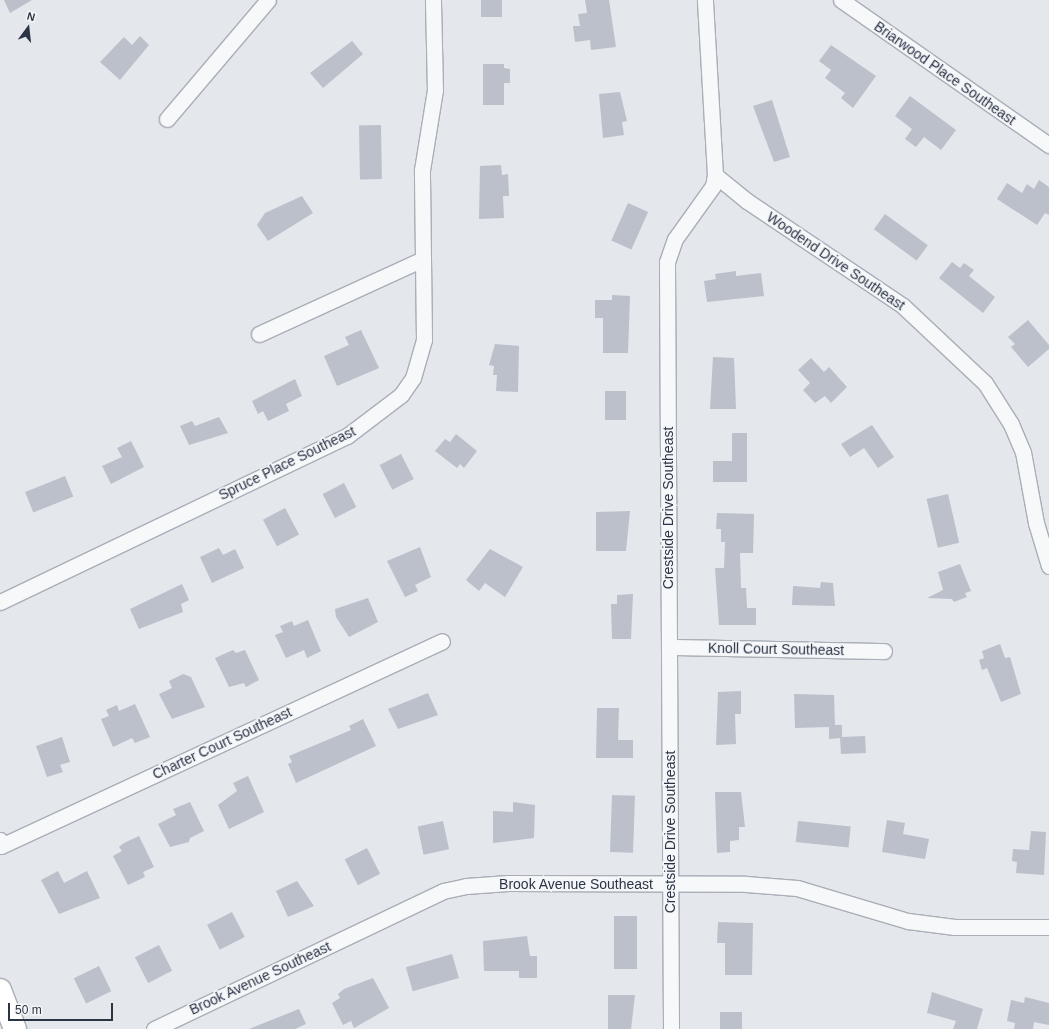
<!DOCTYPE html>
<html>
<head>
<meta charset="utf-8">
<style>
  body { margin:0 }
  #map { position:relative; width:1049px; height:1029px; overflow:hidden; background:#e4e7ec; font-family:Helvetica,sans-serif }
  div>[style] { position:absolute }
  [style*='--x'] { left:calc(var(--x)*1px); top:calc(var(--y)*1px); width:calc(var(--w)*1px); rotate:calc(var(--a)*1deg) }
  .building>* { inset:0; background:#bbc0ca; transform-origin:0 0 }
  .roads { filter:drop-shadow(1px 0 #a9aeb7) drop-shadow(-1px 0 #a9aeb7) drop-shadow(0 1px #a9aeb7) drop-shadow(0 -1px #a9aeb7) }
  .street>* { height:15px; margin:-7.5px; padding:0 7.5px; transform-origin:7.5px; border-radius:7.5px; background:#f7f8fa }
  .primary>* { height:22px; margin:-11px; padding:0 11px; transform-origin:11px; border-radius:11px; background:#fff }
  span { translate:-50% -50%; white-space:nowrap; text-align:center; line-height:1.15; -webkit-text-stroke:3.5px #f4f6f9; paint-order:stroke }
  .street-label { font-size:14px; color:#2b3445 }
  .north { position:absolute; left:8px; top:8px; width:40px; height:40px; -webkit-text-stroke:3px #f4f6f9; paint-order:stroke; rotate:15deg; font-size:11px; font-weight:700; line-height:16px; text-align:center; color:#2b3445 }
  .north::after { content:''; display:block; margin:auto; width:14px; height:18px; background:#2b3445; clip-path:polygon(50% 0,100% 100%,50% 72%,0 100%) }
  .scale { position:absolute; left:8px; top:1003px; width:105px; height:18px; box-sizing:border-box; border:2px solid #2b3445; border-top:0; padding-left:5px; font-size:12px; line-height:14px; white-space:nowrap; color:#2b3445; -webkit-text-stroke:3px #f4f6f9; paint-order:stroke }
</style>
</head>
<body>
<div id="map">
  <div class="building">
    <div style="clip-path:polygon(4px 0,32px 0,10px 13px)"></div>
    <div style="left:481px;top:0;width:21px;height:17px"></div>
    <div style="clip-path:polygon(585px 0,609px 0,616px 47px,591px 50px,590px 40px,575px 42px,573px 26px,580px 26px,578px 14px,587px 13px)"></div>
    <div style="clip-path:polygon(140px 36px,149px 45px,120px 80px,100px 62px,124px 37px,132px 45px)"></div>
    <div style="clip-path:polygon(352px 41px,363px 54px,323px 88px,310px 73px)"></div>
    <div style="clip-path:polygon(831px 45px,876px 76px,853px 108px,841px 98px,845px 93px,825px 78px,831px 70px,819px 61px)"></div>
    <div style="clip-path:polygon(483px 64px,504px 64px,504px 68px,510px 69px,510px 83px,504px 83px,504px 105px,483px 105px)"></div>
    <div style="clip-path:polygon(620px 92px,627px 121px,622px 122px,624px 135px,603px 138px,599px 94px)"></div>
    <div style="clip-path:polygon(910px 96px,956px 130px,941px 150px,924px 137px,916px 147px,905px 139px,912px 129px,895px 116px)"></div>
    <div style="clip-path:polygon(772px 100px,790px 157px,774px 162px,753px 106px)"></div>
    <div style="left:381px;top:125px;width:54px;height:22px;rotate:89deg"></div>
    <div style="clip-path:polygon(501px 165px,502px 175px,508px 174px,509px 196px,503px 196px,504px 218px,479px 219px,480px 166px)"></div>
    <div style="clip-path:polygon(1039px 180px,1049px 187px,1049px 215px,1045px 213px,1037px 225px,997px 199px,1007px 183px,1022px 193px,1027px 184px,1034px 189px)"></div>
    <div style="clip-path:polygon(302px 196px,313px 213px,268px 241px,257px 225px,265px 213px)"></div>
    <div style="left:628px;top:203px;width:22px;height:41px;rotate:24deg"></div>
    <div style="left:885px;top:214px;width:53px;height:19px;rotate:36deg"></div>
    <div style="clip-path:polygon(952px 262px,960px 268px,964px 263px,974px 270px,969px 276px,995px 297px,983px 313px,939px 278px)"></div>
    <div style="clip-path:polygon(736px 271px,736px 276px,761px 273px,764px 296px,707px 302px,704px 281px,716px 279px,715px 274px)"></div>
    <div style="clip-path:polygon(612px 295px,630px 296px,628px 353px,603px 353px,603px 318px,595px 318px,595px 300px,612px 300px)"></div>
    <div style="clip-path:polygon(1028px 320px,1049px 345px,1049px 349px,1028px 367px,1011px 347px,1015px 344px,1008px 337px)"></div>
    <div style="clip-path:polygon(361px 330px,379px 368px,337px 386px,324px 356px,349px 345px,345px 337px)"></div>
    <div style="clip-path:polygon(495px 344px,519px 346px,518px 392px,496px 391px,497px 375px,493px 375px,494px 366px,489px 365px)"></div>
    <div style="clip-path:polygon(713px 357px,734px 358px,736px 409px,710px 409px)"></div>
    <div style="clip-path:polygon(811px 358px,824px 372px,829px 367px,847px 387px,831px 403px,825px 396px,815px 403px,803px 390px,810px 383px,798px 370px)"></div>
    <div style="clip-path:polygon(295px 379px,302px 396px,286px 404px,289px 411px,268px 421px,263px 411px,258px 414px,252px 401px)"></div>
    <div style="left:605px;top:391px;width:21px;height:29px"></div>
    <div style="clip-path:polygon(219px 417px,228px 433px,189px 445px,180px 426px,192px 421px,195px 426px)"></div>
    <div style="clip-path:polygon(872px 425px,894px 457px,878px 468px,864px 448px,850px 457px,841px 444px)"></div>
    <div style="clip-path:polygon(732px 433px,747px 433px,747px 482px,713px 482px,713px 461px,732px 461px)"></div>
    <div style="clip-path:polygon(456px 434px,477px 451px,464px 468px,460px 464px,457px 468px,435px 451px,445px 439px,450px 442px)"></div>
    <div style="clip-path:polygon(131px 441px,144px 467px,111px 484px,102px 466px,122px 457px,117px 448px)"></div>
    <div style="left:401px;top:454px;width:28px;height:24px;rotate:63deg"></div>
    <div style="left:65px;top:476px;width:22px;height:43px;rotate:68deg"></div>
    <div style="left:344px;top:483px;width:27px;height:24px;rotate:63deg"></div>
    <div style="left:948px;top:494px;width:50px;height:22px;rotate:77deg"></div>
    <div style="left:285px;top:508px;width:30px;height:25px;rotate:62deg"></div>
    <div style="clip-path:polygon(630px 511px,626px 551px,596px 551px,596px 512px)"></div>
    <div style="clip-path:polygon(717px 513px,754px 514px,753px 553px,740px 553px,741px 588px,746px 588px,747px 608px,756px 608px,756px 625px,719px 625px,715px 568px,724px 568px,725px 542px,721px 542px,721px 529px,716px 529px)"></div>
    <div style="clip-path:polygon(420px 547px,431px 577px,415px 585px,418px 591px,405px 597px,387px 561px)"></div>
    <div style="clip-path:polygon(219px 548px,223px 555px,235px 549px,244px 568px,212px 583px,200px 557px)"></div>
    <div style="clip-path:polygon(490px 549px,523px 567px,505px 597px,485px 583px,479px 591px,466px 580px)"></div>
    <div style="clip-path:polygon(960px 564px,971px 591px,965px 593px,967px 597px,954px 602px,952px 599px,927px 598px,943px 590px,938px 572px)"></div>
    <div style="clip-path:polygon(821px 582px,833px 583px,835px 606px,792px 605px,793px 586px,820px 588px)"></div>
    <div style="clip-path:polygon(182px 584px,189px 600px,181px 604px,183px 612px,139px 629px,130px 609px)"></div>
    <div style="clip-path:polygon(633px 594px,631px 639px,612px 639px,611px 604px,617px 604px,617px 595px)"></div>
    <div style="clip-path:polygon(368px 598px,378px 622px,349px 637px,336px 617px,335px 609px)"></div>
    <div style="clip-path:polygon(308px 620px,321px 651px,307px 658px,304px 650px,286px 658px,275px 635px,283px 632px,280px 626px,292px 621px,294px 626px)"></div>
    <div style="clip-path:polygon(1000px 644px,1005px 658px,1010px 657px,1021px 694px,1001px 702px,987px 668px,982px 670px,979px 660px,984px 658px,982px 651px)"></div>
    <div style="clip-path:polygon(233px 650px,236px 653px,245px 650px,259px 680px,246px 687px,244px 683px,229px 687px,215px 658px)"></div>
    <div style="clip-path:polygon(183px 674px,191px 677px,205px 707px,172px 719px,159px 694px,172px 688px,169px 681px)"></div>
    <div style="clip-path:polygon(741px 691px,741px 714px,735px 714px,736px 744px,716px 745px,718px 692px)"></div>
    <div style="clip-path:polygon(428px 693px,438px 715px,398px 729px,388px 709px)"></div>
    <div style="clip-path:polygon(794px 694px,834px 695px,835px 725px,842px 725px,842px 737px,865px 736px,866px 753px,841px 754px,840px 738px,829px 739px,829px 727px,795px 728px)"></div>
    <div style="clip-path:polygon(135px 704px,150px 737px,135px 743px,132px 738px,113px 747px,101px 719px,109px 716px,106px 710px,117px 705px,119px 711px)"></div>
    <div style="clip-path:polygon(597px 708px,619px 708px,618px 740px,633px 740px,633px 758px,596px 758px)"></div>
    <div style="clip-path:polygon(363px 719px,376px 746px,296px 783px,288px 764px,292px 762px,289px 756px,351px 730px,349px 726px)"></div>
    <div style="clip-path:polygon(62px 737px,70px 762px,60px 765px,63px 772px,47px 777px,36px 746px)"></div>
    <div style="clip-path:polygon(248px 776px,264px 812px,229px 829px,218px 805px,237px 791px,233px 783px)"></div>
    <div style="clip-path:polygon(715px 792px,741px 792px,745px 827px,739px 827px,739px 840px,730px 841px,730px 852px,717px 853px)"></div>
    <div style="left:612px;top:795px;width:23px;height:57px;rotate:2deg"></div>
    <div style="clip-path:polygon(190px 802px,204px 831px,190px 838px,189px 842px,170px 847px,158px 824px,176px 815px,173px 809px)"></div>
    <div style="clip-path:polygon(513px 802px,535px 805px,534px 838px,493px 843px,493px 811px,513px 812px)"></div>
    <div style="clip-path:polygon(887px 820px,905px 823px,903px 834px,929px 839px,925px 859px,882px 852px)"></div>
    <div style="left:443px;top:821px;width:29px;height:26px;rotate:78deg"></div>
    <div style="left:798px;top:821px;width:53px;height:21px;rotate:6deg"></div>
    <div style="clip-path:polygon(1031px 831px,1046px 832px,1044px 875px,1016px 873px,1017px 862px,1012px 861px,1013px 849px,1029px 850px)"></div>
    <div style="clip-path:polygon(139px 836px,154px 867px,143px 872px,145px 877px,128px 885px,113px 856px,122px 851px,119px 847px,124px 843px)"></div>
    <div style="left:367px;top:848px;width:29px;height:25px;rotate:63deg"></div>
    <div style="clip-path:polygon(58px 871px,64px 883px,87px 871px,100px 898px,59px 914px,41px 880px)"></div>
    <div style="clip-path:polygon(297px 881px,314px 906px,288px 917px,276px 891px)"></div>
    <div style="left:232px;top:912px;width:28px;height:28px;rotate:63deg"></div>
    <div style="left:614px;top:916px;width:23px;height:53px"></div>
    <div style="clip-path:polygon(718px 922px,753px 923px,752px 975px,725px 975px,725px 943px,717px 943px)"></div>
    <div style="clip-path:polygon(527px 936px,530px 956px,537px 956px,537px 978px,519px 978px,519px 971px,484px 971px,483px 941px)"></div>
    <div style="left:159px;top:945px;width:29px;height:27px;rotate:63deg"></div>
    <div style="left:452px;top:954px;width:25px;height:48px;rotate:74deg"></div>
    <div style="left:99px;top:966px;width:28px;height:28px;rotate:64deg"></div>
    <div style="clip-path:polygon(373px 978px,389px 1008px,354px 1028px,351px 1021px,343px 1025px,332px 1003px,340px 998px,338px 994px,344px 989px)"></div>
    <div style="clip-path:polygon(932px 992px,983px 1009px,977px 1029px,953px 1029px,956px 1021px,927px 1013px)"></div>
    <div style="clip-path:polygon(608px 995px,635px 995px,631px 1029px,608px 1029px)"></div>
    <div style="clip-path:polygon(1025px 997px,1049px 1003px,1049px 1025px,1034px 1022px,1033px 1029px,1014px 1029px,1015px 1023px,1007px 1021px,1011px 1000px,1024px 1003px)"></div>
    <div style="clip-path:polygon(299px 1009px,306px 1024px,295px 1029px,249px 1029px)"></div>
    <div style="left:720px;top:1012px;width:22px;height:17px"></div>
  </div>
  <div class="roads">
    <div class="street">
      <div style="--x:841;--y:0;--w:254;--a:34.9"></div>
      <div style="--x:167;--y:119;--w:156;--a:-49.7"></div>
      <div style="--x:715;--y:175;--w:41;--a:39.1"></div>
      <div style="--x:747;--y:201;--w:188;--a:33.9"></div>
      <div style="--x:903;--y:306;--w:112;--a:43.2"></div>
      <div style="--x:985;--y:383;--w:49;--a:57.6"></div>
      <div style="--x:1011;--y:424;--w:30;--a:67"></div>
      <div style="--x:1023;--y:452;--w:72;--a:79.6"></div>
      <div style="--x:1036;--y:523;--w:45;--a:73.2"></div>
      <div style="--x:259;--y:334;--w:180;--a:-24.6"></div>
      <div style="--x:0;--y:602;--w:385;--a:-25.6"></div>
      <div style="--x:347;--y:436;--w:68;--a:-37.2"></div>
      <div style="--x:401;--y:395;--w:21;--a:-55"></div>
      <div style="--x:413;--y:378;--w:40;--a:-74"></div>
      <div style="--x:424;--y:340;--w:170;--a:-90.7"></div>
      <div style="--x:422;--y:170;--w:81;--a:-80.8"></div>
      <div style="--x:435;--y:90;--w:90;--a:-91.3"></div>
      <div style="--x:669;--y:647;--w:215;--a:1.1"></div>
      <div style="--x:0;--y:840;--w:6;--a:81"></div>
      <div style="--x:1;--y:846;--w:486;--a:-24.9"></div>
      <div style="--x:154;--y:1029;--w:320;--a:-25.5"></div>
      <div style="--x:443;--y:891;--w:24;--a:-12"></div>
      <div style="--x:466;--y:886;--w:42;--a:-4.1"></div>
      <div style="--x:508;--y:883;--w:238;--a:0.2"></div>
      <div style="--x:746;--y:884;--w:51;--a:4.5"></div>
      <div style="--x:797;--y:888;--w:116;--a:16.6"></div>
      <div style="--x:908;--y:921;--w:47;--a:7.3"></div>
      <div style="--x:955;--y:927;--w:94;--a:0"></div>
      <div style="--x:671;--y:1029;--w:767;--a:-90.3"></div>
      <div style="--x:667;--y:262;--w:24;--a:-71"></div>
      <div style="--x:675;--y:239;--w:65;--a:-54.4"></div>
      <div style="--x:713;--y:186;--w:11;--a:-80"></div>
      <div style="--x:715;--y:175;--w:175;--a:-93.3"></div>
    </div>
    <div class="primary">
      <div style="--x:0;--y:990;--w:42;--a:69"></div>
    </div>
  </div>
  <div class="street-label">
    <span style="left:945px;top:73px;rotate:35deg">Briarwood Place Southeast</span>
    <span style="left:836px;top:261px;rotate:34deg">Woodend Drive Southeast</span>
    <span style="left:287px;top:463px;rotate:-26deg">Spruce Place Southeast</span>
    <span style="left:668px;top:508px;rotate:-90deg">Crestside Drive Southeast</span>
    <span style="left:776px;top:649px;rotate:1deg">Knoll Court Southeast</span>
    <span style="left:222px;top:743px;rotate:-25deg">Charter Court Southeast</span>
    <span style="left:670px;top:832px;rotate:-90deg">Crestside Drive Southeast</span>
    <span style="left:576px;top:884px">Brook Avenue Southeast</span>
    <span style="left:260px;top:978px;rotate:-25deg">Brook Avenue Southeast</span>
  </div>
  <div class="north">N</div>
  <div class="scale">50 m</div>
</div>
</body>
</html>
